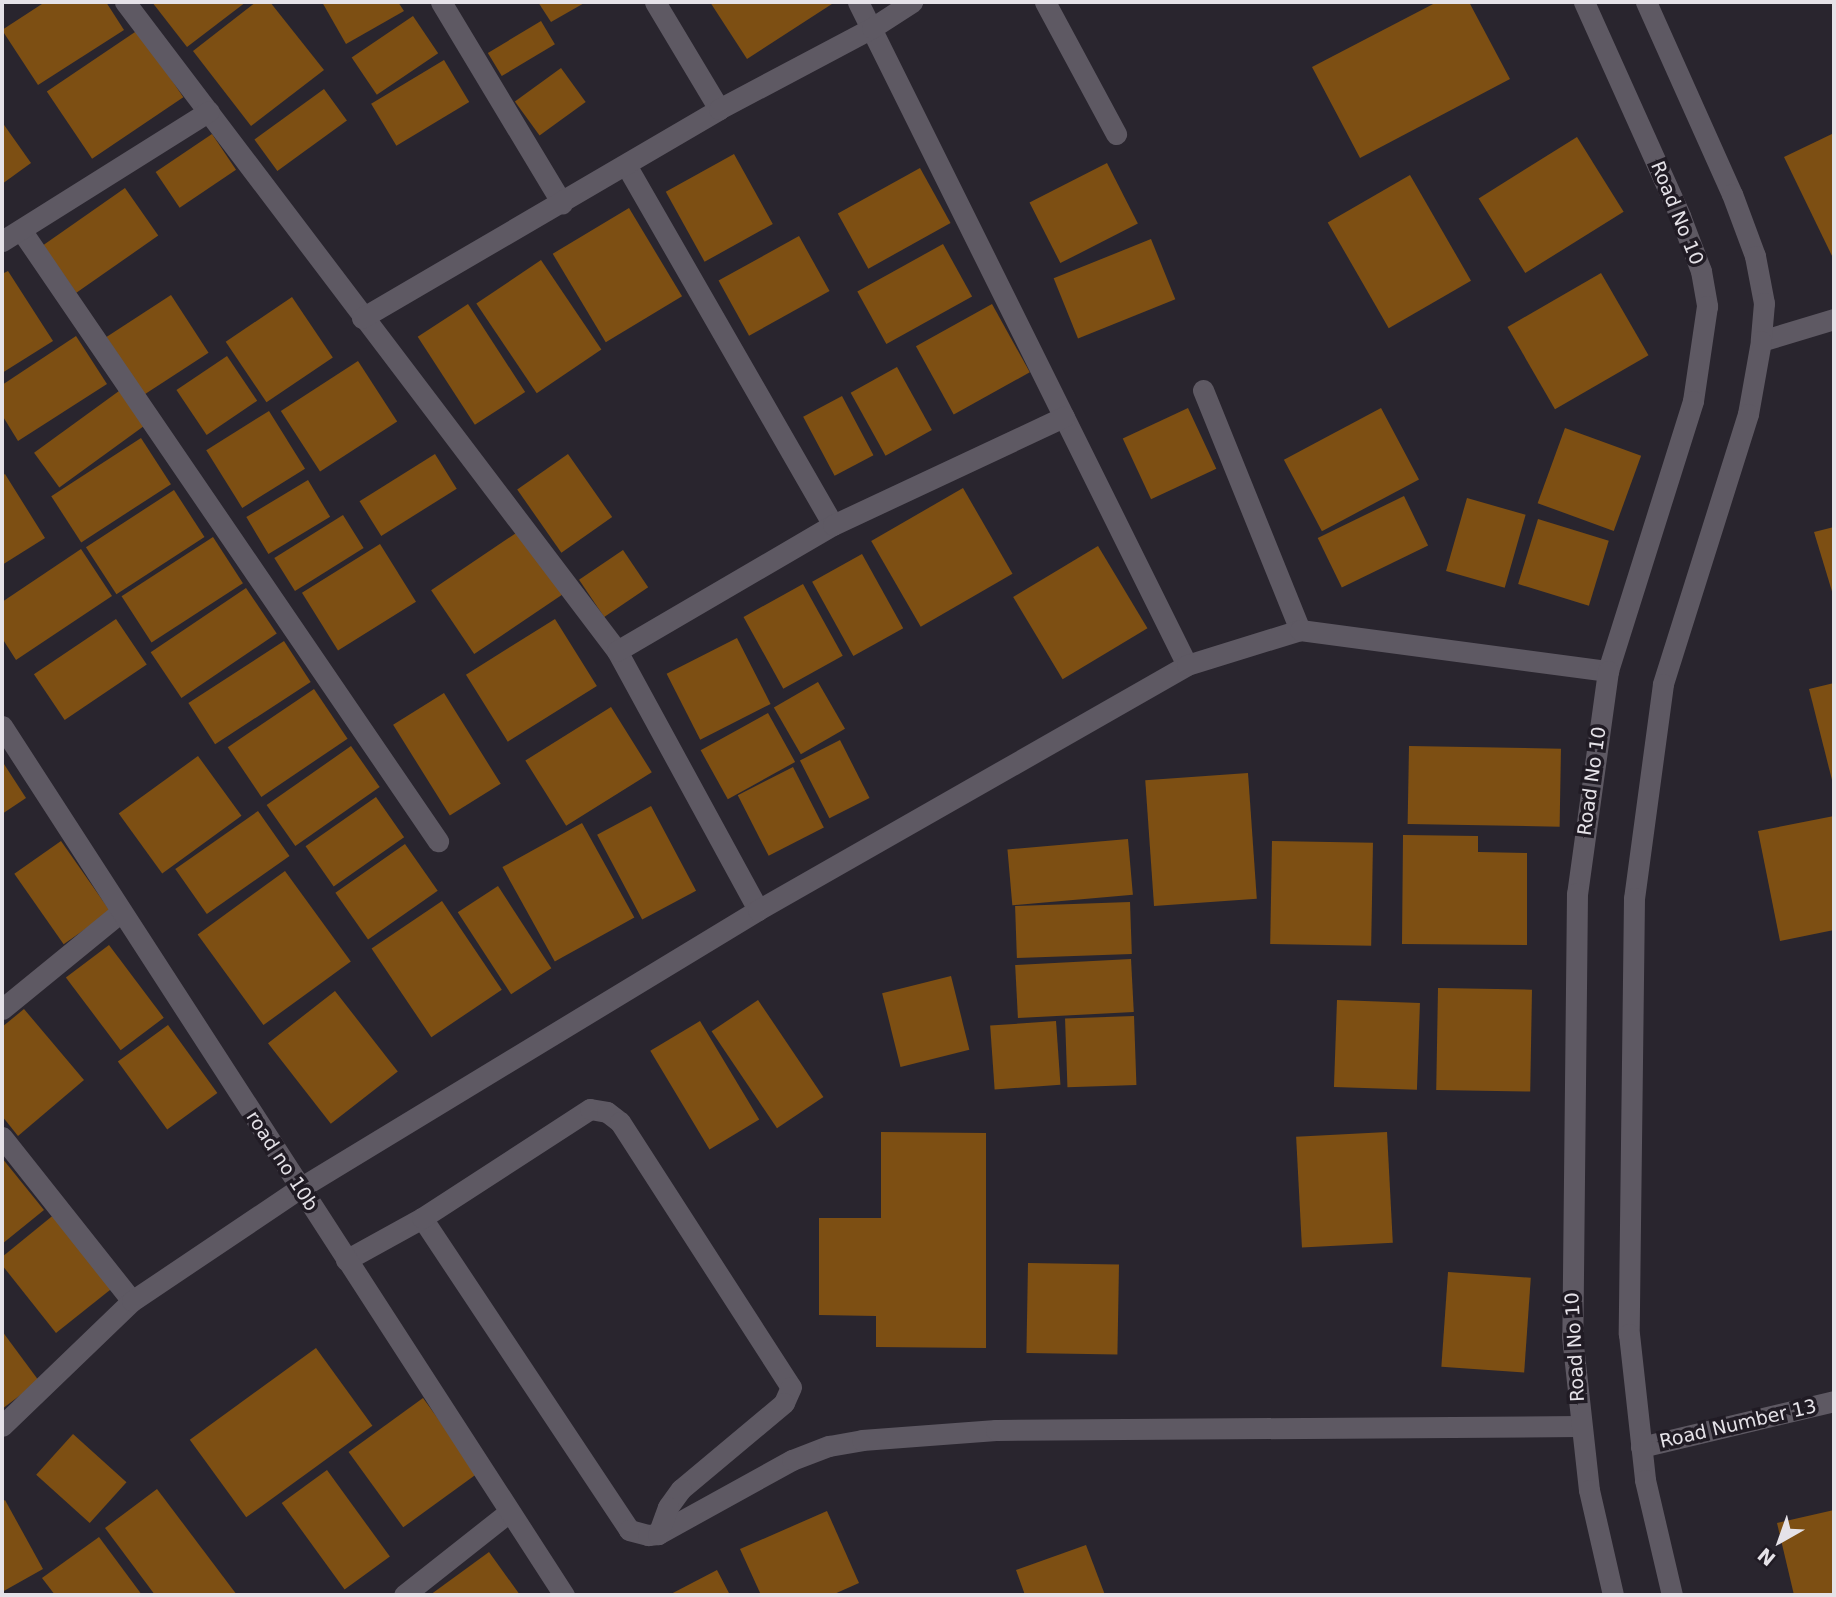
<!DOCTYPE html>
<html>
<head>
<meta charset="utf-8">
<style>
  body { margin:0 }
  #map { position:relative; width:1836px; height:1597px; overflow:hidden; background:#29252e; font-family:"DejaVu Sans",sans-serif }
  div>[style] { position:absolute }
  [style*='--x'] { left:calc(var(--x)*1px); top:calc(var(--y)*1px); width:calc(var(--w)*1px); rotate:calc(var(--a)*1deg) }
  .building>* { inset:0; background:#7d4f13; transform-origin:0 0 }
  .street>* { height:21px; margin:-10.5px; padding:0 10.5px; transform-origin:10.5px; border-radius:10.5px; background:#5e5963 }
  .secondary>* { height:21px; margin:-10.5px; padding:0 10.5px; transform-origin:10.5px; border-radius:10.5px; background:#5e5963 }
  span { translate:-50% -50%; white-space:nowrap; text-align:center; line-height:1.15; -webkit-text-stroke:7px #201b24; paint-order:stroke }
  .street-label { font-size:19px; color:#e5e2e8 }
  .frame { position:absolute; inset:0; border:4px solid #e5e2e8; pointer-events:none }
  .north { position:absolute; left:1745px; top:1506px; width:70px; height:70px; -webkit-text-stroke:5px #201b24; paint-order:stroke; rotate:220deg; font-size:19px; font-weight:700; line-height:28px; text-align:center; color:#e5e2e8 }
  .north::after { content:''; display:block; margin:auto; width:24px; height:32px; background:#e5e2e8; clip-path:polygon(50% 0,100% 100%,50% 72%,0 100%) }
</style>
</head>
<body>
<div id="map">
  <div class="building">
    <div style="clip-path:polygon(45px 2px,106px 2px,124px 30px,38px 85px,2px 30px)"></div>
    <div style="clip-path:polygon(152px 2px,246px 2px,187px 47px)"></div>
    <div style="clip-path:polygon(256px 2px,270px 2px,324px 70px,251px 126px,193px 51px)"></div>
    <div style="clip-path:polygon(322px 2px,398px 2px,404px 11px,346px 44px)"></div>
    <div style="clip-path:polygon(538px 2px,586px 2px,551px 22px)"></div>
    <div style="clip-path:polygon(710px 2px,835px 2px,747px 59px)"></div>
    <div style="clip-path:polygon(1437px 2px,1469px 2px,1510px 79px,1360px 158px,1312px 67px)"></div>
    <div style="left:413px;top:16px;width:45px;height:74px;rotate:56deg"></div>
    <div style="left:541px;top:21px;width:27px;height:62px;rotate:59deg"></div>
    <div style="left:138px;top:30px;width:81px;height:110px;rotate:56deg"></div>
    <div style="left:444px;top:60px;width:49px;height:85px;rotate:59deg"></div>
    <div style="left:561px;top:68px;width:42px;height:57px;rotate:54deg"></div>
    <div style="left:324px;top:89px;width:39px;height:86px;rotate:54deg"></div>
    <div style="clip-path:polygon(2px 122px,31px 163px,2px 184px)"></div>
    <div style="clip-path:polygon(1834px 133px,1834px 260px,1784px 157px)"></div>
    <div style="left:212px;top:134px;width:43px;height:68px;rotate:56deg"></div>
    <div style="left:1577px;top:137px;width:88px;height:116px;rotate:58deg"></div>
    <div style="left:734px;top:154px;width:80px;height:78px;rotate:61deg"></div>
    <div style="left:1107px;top:163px;width:68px;height:87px;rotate:63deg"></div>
    <div style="left:920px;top:168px;width:63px;height:94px;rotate:61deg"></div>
    <div style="left:1410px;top:175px;width:122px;height:95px;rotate:60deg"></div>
    <div style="left:125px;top:188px;width:58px;height:100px;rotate:55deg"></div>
    <div style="left:629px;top:208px;width:103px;height:89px;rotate:59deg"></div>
    <div style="left:799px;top:236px;width:63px;height:92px;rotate:61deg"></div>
    <div style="left:1151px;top:239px;width:65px;height:105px;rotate:68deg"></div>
    <div style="left:943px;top:244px;width:60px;height:98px;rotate:61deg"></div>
    <div style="left:541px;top:260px;width:108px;height:78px;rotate:56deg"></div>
    <div style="clip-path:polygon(8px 271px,53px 341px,2px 373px,2px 274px)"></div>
    <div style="left:1601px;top:273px;width:95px;height:108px;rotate:60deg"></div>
    <div style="left:171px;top:295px;width:69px;height:77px;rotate:57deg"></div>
    <div style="left:292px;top:297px;width:73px;height:80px;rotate:56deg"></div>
    <div style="left:468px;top:304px;width:105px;height:60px;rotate:57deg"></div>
    <div style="left:992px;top:304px;width:78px;height:87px;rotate:61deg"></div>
    <div style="clip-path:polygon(76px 336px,107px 384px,18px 441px,2px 415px,2px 385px)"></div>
    <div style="left:227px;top:356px;width:54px;height:61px;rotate:56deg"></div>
    <div style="left:358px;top:361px;width:72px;height:92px;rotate:57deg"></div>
    <div style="left:897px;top:367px;width:72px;height:53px;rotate:61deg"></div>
    <div style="left:119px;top:391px;width:43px;height:105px;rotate:54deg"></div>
    <div style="left:842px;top:396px;width:67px;height:44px;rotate:62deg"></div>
    <div style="left:1188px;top:408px;width:67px;height:72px;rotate:65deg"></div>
    <div style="left:1381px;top:408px;width:81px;height:110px;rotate:62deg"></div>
    <div style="left:269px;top:411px;width:68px;height:74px;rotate:58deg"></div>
    <div style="left:1565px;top:428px;width:81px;height:80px;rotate:20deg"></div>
    <div style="left:141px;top:438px;width:55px;height:107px;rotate:57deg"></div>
    <div style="left:435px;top:454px;width:41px;height:89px;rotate:58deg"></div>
    <div style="left:568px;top:454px;width:77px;height:62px;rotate:55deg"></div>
    <div style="clip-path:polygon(5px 474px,45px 538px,2px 565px,2px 476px)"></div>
    <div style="left:308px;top:480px;width:43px;height:72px;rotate:59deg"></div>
    <div style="left:963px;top:488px;width:99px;height:106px;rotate:60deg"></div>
    <div style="left:174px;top:490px;width:56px;height:105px;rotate:57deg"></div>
    <div style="left:1404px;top:496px;width:55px;height:96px;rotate:64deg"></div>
    <div style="left:1467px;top:498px;width:61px;height:76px;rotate:16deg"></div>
    <div style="left:343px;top:515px;width:39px;height:81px;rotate:58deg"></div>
    <div style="left:1538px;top:519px;width:74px;height:68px;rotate:17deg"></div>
    <div style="clip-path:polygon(1834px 527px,1834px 598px,1814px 532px)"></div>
    <div style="left:519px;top:531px;width:77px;height:106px;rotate:56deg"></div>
    <div style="left:213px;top:537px;width:55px;height:109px;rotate:57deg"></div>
    <div style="left:380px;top:544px;width:68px;height:92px;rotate:58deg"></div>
    <div style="left:1098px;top:546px;width:96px;height:99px;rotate:59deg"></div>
    <div style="clip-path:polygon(81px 549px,112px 596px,16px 660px,2px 638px,2px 602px)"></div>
    <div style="left:623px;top:550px;width:45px;height:53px;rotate:56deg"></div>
    <div style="left:862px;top:554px;width:85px;height:57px;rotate:61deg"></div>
    <div style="left:803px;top:584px;width:82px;height:68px;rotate:61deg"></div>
    <div style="left:246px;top:588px;width:55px;height:115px;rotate:56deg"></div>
    <div style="left:116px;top:619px;width:55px;height:99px;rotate:56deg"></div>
    <div style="left:555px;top:619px;width:79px;height:105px;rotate:58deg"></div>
    <div style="left:737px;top:638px;width:74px;height:79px;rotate:63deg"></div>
    <div style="left:284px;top:641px;width:49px;height:114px;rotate:57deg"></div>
    <div style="left:818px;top:682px;width:54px;height:51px;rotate:60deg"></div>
    <div style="clip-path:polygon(1834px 683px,1834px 779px,1832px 780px,1809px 689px)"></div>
    <div style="left:314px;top:689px;width:60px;height:104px;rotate:56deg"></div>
    <div style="left:444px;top:693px;width:107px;height:60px;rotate:58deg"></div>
    <div style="left:611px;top:707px;width:77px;height:101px;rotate:58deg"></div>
    <div style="left:768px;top:713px;width:56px;height:77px;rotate:61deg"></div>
    <div style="left:840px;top:740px;width:65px;height:45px;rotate:63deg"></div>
    <div style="left:351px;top:746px;width:50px;height:103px;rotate:55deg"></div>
    <div style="left:1409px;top:746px;width:152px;height:78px;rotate:1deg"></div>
    <div style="left:198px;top:756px;width:74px;height:98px;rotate:54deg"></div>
    <div style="clip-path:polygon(2px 761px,26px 798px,2px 814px)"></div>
    <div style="left:793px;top:767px;width:68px;height:62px;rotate:63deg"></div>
    <div style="left:1248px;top:773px;width:126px;height:103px;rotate:86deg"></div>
    <div style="left:376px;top:797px;width:49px;height:86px;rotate:55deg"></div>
    <div style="left:651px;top:806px;width:96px;height:61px;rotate:62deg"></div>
    <div style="left:258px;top:811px;width:55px;height:101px;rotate:55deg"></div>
    <div style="clip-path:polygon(1834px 816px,1834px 930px,1780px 941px,1758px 831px)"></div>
    <div style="left:582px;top:823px;width:108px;height:91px;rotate:61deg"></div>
    <div style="clip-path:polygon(1403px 835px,1478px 836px,1478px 852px,1527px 853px,1527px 945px,1402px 944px)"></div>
    <div style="left:1128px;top:839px;width:56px;height:121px;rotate:85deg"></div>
    <div style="left:61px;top:841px;width:86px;height:57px;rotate:55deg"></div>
    <div style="left:1272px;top:841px;width:101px;height:103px;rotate:1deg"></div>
    <div style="left:405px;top:844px;width:57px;height:85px;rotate:55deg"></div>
    <div style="left:285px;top:871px;width:112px;height:108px;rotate:54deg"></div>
    <div style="left:498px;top:886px;width:98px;height:48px;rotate:57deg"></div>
    <div style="left:442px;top:901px;width:107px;height:85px;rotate:56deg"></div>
    <div style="left:1130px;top:902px;width:52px;height:115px;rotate:88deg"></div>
    <div style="left:109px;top:945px;width:91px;height:54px;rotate:53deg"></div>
    <div style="left:1131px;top:959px;width:53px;height:116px;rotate:87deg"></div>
    <div style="left:951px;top:976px;width:76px;height:71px;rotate:76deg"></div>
    <div style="left:1438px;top:988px;width:94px;height:102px;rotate:1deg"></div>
    <div style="left:335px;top:991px;width:102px;height:85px;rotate:52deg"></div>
    <div style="left:758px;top:1000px;width:117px;height:56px;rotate:56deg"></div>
    <div style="left:1337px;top:1000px;width:83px;height:87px;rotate:2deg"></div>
    <div style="clip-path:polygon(24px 1009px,84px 1080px,18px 1136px,2px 1116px,2px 1027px)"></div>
    <div style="left:1134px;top:1016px;width:69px;height:69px;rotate:88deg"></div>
    <div style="left:700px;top:1021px;width:115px;height:58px;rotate:59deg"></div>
    <div style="left:1056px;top:1021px;width:64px;height:66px;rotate:86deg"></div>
    <div style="left:168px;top:1025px;width:84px;height:62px;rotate:54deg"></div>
    <div style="clip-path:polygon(881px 1132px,986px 1133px,986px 1348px,876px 1347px,876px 1316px,819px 1315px,819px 1218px,881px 1218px)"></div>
    <div style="left:1387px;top:1132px;width:111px;height:91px;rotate:87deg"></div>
    <div style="clip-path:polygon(2px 1158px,44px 1210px,2px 1244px)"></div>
    <div style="clip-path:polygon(56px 1213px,115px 1286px,56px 1333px,2px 1265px,2px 1257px)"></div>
    <div style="left:1028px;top:1263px;width:91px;height:90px;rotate:1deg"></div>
    <div style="left:1448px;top:1272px;width:83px;height:95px;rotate:4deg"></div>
    <div style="clip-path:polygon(2px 1331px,39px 1381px,2px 1409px)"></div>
    <div style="left:316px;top:1348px;width:96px;height:156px;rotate:54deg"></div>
    <div style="left:423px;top:1398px;width:93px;height:92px;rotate:54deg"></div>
    <div style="left:73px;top:1434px;width:72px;height:55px;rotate:42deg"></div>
    <div style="left:327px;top:1470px;width:107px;height:56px;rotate:54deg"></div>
    <div style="clip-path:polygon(157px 1489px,237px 1595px,155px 1595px,105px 1528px)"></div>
    <div style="clip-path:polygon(5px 1500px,43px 1569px,2px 1592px,2px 1502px)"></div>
    <div style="clip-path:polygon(1834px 1510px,1834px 1595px,1794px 1595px,1777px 1523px)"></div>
    <div style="clip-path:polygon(827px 1511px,859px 1583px,832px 1595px,761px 1595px,740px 1549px)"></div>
    <div style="clip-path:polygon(99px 1537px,142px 1595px,55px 1595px,42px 1578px)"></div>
    <div style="clip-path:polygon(1086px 1545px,1105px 1595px,1025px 1595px,1016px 1570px)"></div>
    <div style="clip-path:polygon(489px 1552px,520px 1595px,430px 1595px)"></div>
    <div style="clip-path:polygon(717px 1570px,730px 1595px,669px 1595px)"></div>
  </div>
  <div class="street">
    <div style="--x:125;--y:2;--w:814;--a:52.83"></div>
    <div style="--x:617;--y:651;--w:295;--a:61.4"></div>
    <div style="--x:441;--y:2;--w:235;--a:59"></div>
    <div style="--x:655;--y:2;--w:125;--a:59.1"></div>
    <div style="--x:858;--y:2;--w:740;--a:63.61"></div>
    <div style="--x:1045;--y:2;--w:150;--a:61.7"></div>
    <div style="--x:626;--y:165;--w:415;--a:60.1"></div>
    <div style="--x:21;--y:230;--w:740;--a:55.69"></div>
    <div style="--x:2;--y:241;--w:244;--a:-32.1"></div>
    <div style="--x:362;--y:318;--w:414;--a:-30.3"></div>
    <div style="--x:719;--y:109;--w:173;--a:-27.9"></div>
    <div style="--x:872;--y:28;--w:48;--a:-33"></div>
    <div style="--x:1761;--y:341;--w:76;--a:-16.8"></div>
    <div style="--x:1203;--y:390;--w:259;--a:68"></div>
    <div style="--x:617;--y:651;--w:250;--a:-30.3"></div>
    <div style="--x:833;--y:525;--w:255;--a:-25.1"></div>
    <div style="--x:2;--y:1009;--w:154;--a:-39.2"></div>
    <div style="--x:2;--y:1137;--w:209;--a:51.6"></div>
    <div style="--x:422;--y:1218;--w:374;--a:56.4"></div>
    <div style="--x:629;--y:1530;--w:20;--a:15"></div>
    <div style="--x:648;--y:1535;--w:10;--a:-6"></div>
    <div style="--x:658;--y:1534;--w:153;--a:-28.9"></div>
    <div style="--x:792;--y:1460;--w:40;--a:-21"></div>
    <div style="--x:829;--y:1446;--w:34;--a:-10"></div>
    <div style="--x:862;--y:1440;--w:134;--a:-4.3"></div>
    <div style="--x:996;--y:1430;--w:584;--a:-0.39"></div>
    <div style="--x:346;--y:1260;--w:87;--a:-28.9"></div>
    <div style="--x:422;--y:1218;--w:200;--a:-33"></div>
    <div style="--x:590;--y:1109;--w:17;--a:10"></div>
    <div style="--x:607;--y:1112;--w:16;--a:38"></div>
    <div style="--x:620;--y:1122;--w:315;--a:57.2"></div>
    <div style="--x:791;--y:1387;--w:17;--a:114"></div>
    <div style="--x:784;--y:1403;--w:134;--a:140.1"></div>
    <div style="--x:681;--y:1489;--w:22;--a:126"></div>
    <div style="--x:668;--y:1507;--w:29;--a:110"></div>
    <div style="--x:2;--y:1426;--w:180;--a:-43.9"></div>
    <div style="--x:132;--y:1301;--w:202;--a:-33.9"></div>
    <div style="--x:300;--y:1188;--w:536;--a:-31.26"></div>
    <div style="--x:758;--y:910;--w:494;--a:-29.7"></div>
    <div style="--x:1187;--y:665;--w:118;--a:-17.2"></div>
    <div style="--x:1300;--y:630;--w:311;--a:7.6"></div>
    <div style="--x:1641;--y:1447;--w:198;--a:-13.4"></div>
    <div style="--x:404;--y:1595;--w:134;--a:-38.3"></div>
  </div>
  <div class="secondary">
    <div style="--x:1584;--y:2;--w:235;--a:65.8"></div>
    <div style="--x:1680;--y:216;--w:59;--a:69.1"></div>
    <div style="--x:1701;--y:271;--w:36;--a:80"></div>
    <div style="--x:1707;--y:306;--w:96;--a:98.4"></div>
    <div style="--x:1693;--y:401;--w:283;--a:107.5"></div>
    <div style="--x:1608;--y:671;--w:224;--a:97.9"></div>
    <div style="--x:1577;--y:893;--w:443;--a:90.6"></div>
    <div style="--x:1572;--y:1336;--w:155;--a:83.7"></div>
    <div style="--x:1589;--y:1490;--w:108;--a:77.1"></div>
    <div style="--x:1646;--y:2;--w:210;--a:65.9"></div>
    <div style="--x:1732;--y:194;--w:66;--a:69.6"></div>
    <div style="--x:1755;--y:256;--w:48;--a:79.2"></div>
    <div style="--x:1764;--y:303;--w:38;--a:95"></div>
    <div style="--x:1761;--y:341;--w:74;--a:100.1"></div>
    <div style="--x:1748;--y:414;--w:283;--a:107.5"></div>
    <div style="--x:1663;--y:684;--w:216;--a:97.7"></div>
    <div style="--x:1634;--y:898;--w:436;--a:90.7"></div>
    <div style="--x:1629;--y:1334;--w:147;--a:83.7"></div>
    <div style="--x:1645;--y:1480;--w:118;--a:76.8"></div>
    <div style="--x:2;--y:726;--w:1035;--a:57.11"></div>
  </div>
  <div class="street-label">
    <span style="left:1677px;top:213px;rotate:68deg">Road No 10</span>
    <span style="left:1592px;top:781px;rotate:-82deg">Road No 10</span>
    <span style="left:282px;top:1161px;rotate:57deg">road no 10b</span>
    <span style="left:1575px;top:1347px;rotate:-93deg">Road No 10</span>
    <span style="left:1738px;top:1424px;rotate:-13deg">Road Number 13</span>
  </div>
  <div class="frame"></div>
  <div class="north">N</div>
</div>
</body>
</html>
